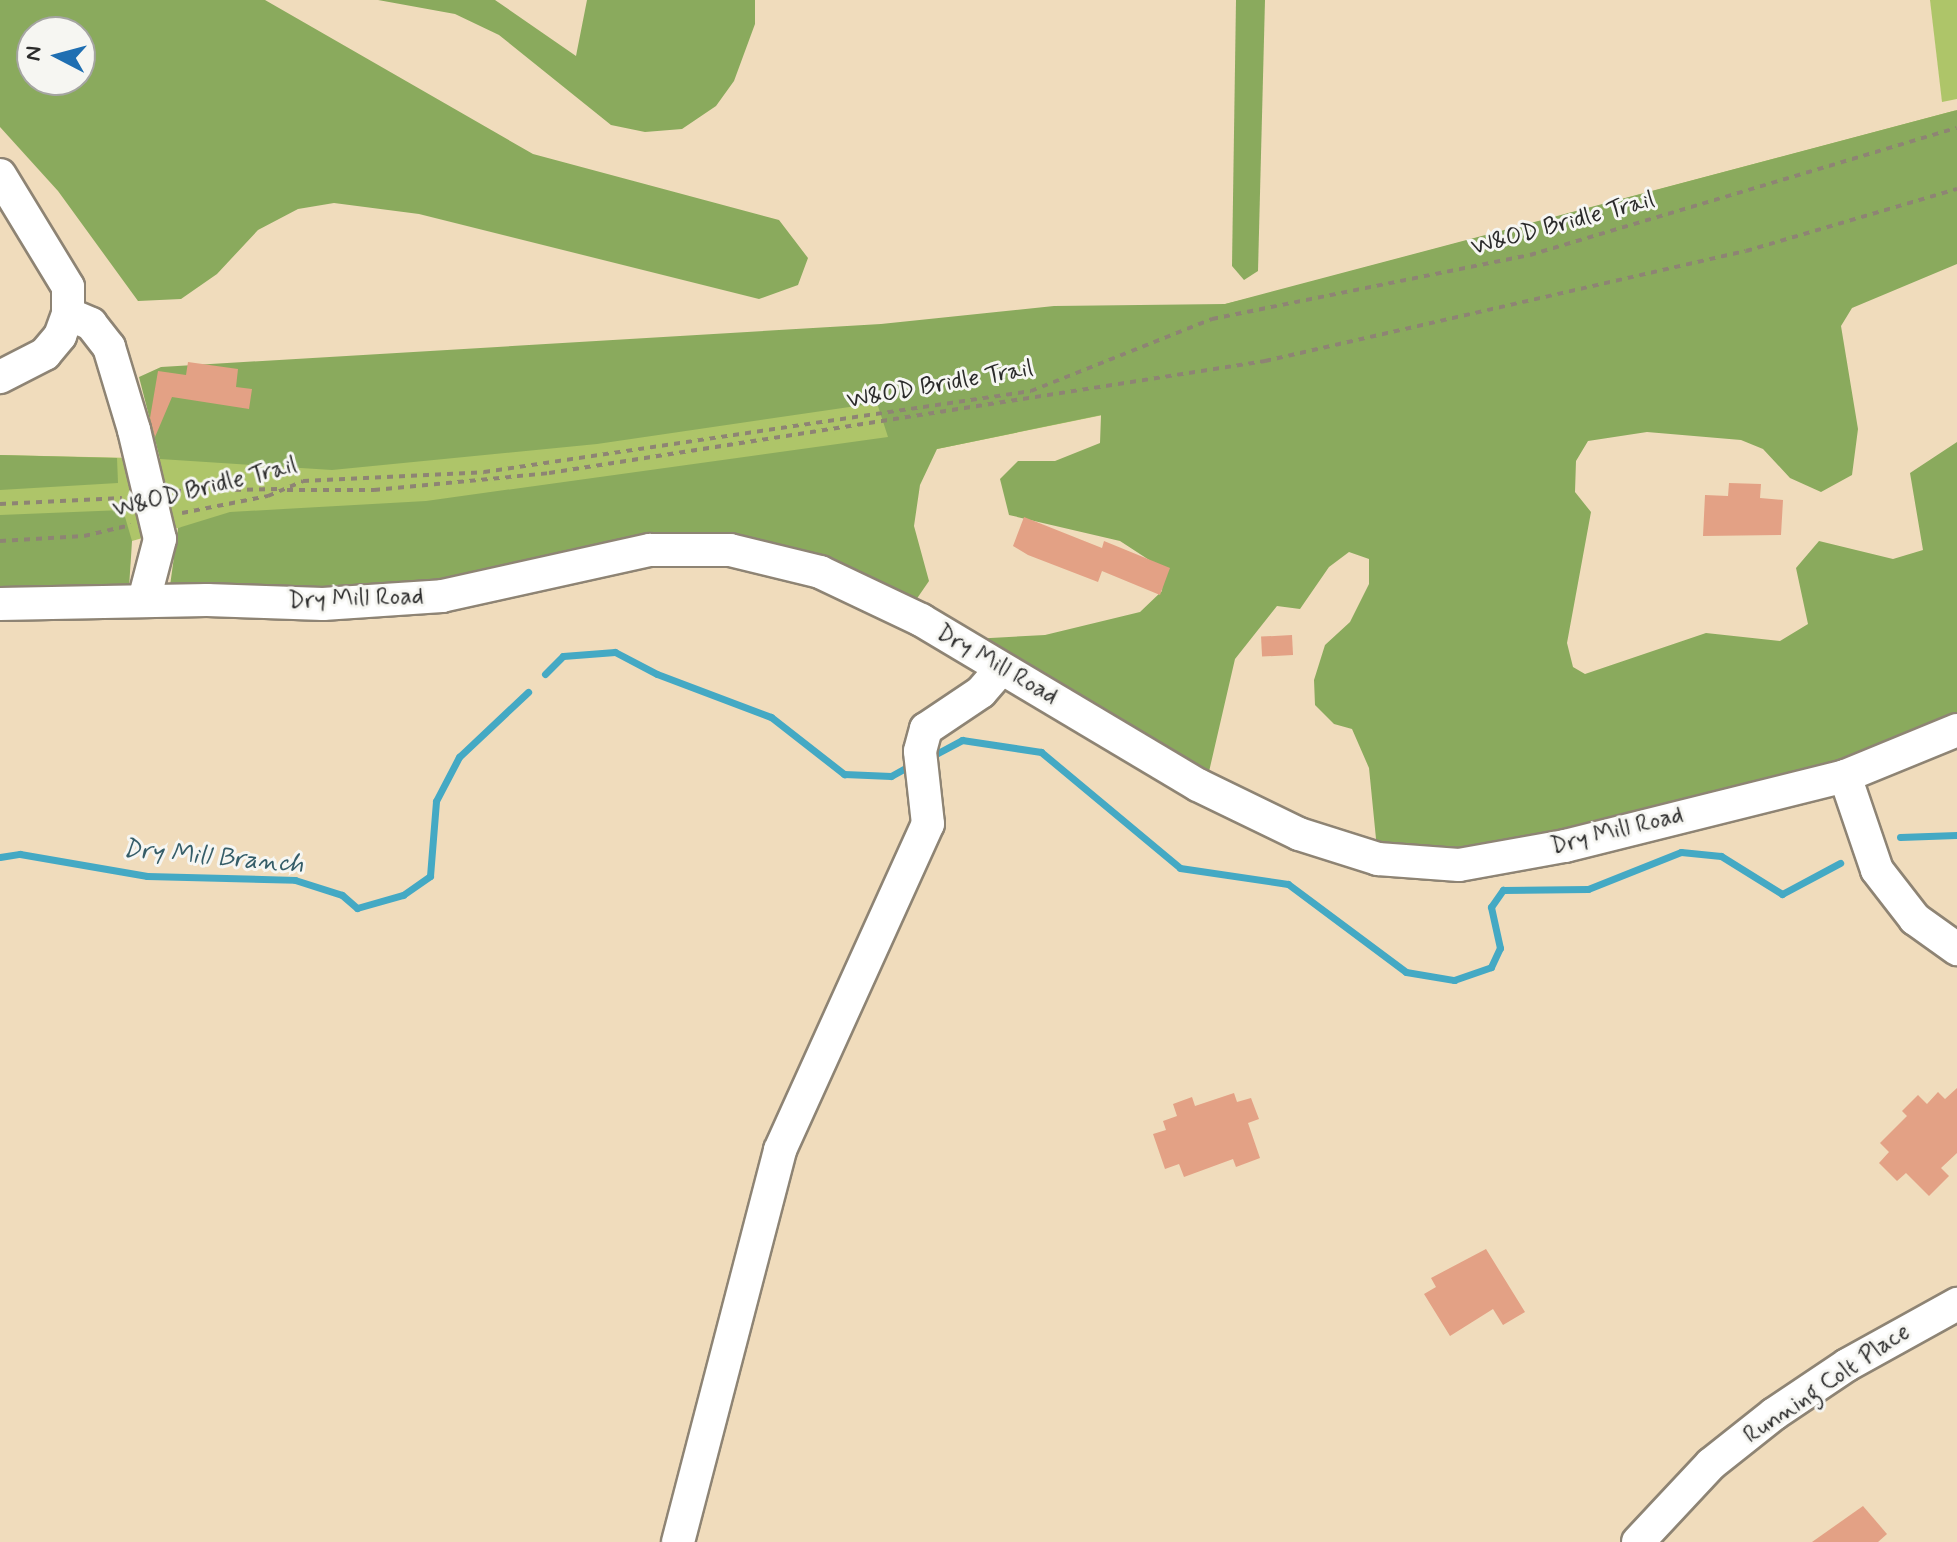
<!DOCTYPE html>
<html>
<head>
<meta charset="utf-8">
<style>
  body { margin:0 }
  #map { position:relative; width:1957px; height:1542px; overflow:hidden; background:#f0dcbc; font-family:Mynerve,sans-serif }
  div>[style] { position:absolute }
  [style*='--x'] { left:calc(var(--x)*1px); top:calc(var(--y)*1px); width:calc(var(--w)*1px); rotate:calc(var(--a)*1deg) }
  .green>* { inset:0; background:#aec569 }
  .forest>* { inset:0; background:#8aaa5d }
  .stream>* { height:7px; margin:-3.5px; padding:0 3.5px; transform-origin:3.5px; border-radius:3.5px; background:#44a9c4 }
  .building>* { inset:0; background:#e3a185; transform-origin:0 0 }
  .path>* { height:4px; margin-top:-2px; transform-origin:0; background:repeating-linear-gradient(90deg,#8e8474 0 6px,transparent 0 12px) }
  .roads { filter:drop-shadow(2px 0 #8e8474) drop-shadow(-2px 0 #8e8474) drop-shadow(0 2px #8e8474) drop-shadow(0 -2px #8e8474) }
  .minor>* { height:32px; margin:-16px; padding:0 16px; transform-origin:16px; border-radius:16px; background:#fff }
  span { translate:-50% -50%; white-space:nowrap; text-align:center; line-height:1.15; -webkit-text-stroke:6px #f6f6f2; paint-order:stroke }
  .street-label { font-size:24px; color:#2b2b2b }
  .water-label { font-size:26px; color:#355d68; font-style:italic }
  .north { position:absolute; left:16px; top:16px; width:80px; height:80px; box-sizing:border-box; background:#f6f6f2; border:2px solid #a5a5a2; border-radius:50%; rotate:276deg; font-size:22px; font-weight:700; line-height:32px; text-align:center; color:#2b2b2b }
  .north::after { content:''; display:block; margin:auto; width:28px; height:36px; background:#1f6fb2; clip-path:polygon(50% 0,100% 100%,50% 72%,0 100%) }
</style>
</head>
<body>
<div id="map">
  <div class="green">
    <div style="clip-path:polygon(1930px 0,1957px 0,1957px 99px,1942px 102px)"></div>
    <div style="clip-path:polygon(1957px 110px,1211px 393px,937px 449px,178px 528px,132px 541px,82px 582px,0 582px,0 455px,223px 460px,958px 369px,1258px 296px)"></div>
  </div>
  <div class="forest">
    <div style="clip-path:polygon(evenodd,0 0,265px 0,533px 154px,779px 220px,808px 258px,798px 285px,759px 299px,419px 214px,334px 203px,298px 209px,258px 230px,217px 274px,181px 299px,138px 301px,58px 191px,0 127px,0 0,32px 32px,80px 32px,80px 80px,32px 80px,32px 32px)"></div>
    <div style="clip-path:polygon(378px 0,495px 0,576px 56px,587px 0,755px 0,755px 24px,734px 81px,716px 106px,682px 129px,645px 132px,611px 125px,499px 35px,455px 14px)"></div>
    <div style="clip-path:polygon(1236px 0,1265px 0,1258px 271px,1244px 280px,1232px 266px)"></div>
    <div style="clip-path:polygon(1957px 110px,1957px 264px,1852px 308px,1841px 326px,1858px 429px,1852px 475px,1821px 492px,1790px 478px,1763px 449px,1741px 440px,1647px 432px,1588px 441px,1576px 461px,1575px 492px,1591px 512px,1567px 643px,1573px 667px,1585px 674px,1706px 633px,1780px 641px,1808px 624px,1796px 568px,1819px 541px,1893px 559px,1923px 550px,1910px 473px,1957px 442px,1957px 730px,1565px 846px,1378px 859px,1369px 768px,1352px 729px,1334px 724px,1315px 705px,1314px 680px,1325px 645px,1350px 622px,1369px 584px,1369px 559px,1349px 552px,1329px 567px,1300px 609px,1277px 606px,1235px 659px,1205px 789px,954px 640px,1045px 635px,1140px 612px,1162px 591px,1163px 569px,1120px 541px,1009px 515px,1000px 479px,1018px 461px,1055px 461px,1100px 443px,1101px 415px,937px 449px,920px 485px,914px 526px,929px 581px,907px 613px,736px 552px,442px 596px,168px 600px,178px 528px,230px 512px,426px 501px,888px 437px,877px 403px,597px 444px,332px 470px,160px 459px,139px 377px,161px 367px,881px 324px,1054px 306px,1225px 304px)"></div>
    <div style="clip-path:polygon(0 455px,117px 458px,118px 483px,0 490px)"></div>
    <div style="clip-path:polygon(123px 510px,132px 541px,129px 588px,0 593px,0 515px)"></div>
  </div>
  <div class="stream">
    <div style="--x:545;--y:674;--w:25;--a:-45"></div>
    <div style="--x:563;--y:656;--w:52;--a:-4.4"></div>
    <div style="--x:615;--y:652;--w:47;--a:27.6"></div>
    <div style="--x:657;--y:674;--w:122;--a:20.7"></div>
    <div style="--x:771;--y:717;--w:93;--a:38"></div>
    <div style="--x:844;--y:774;--w:47;--a:2.4"></div>
    <div style="--x:891;--y:776;--w:25;--a:-29"></div>
    <div style="--x:936;--y:754;--w:30;--a:-28"></div>
    <div style="--x:962;--y:740;--w:80;--a:8.6"></div>
    <div style="--x:1041;--y:752;--w:181;--a:39.8"></div>
    <div style="--x:1180;--y:868;--w:109;--a:8.4"></div>
    <div style="--x:1288;--y:884;--w:147;--a:36.7"></div>
    <div style="--x:1406;--y:972;--w:49;--a:9.5"></div>
    <div style="--x:1454;--y:980;--w:39;--a:-19"></div>
    <div style="--x:1491;--y:967;--w:21;--a:-65"></div>
    <div style="--x:1500;--y:948;--w:42;--a:-102.4"></div>
    <div style="--x:1491;--y:907;--w:21;--a:-55"></div>
    <div style="--x:1503;--y:890;--w:85;--a:-0.7"></div>
    <div style="--x:1588;--y:889;--w:100;--a:-21.7"></div>
    <div style="--x:1681;--y:852;--w:40;--a:5.7"></div>
    <div style="--x:1721;--y:856;--w:72;--a:31.9"></div>
    <div style="--x:1782;--y:894;--w:66;--a:-28.1"></div>
    <div style="--x:1900;--y:837;--w:57;--a:-2"></div>
    <div style="--x:0;--y:857;--w:20;--a:-9"></div>
    <div style="--x:20;--y:854;--w:129;--a:9.8"></div>
    <div style="--x:147;--y:876;--w:148;--a:1.5"></div>
    <div style="--x:295;--y:880;--w:49;--a:17.7"></div>
    <div style="--x:342;--y:895;--w:20;--a:41"></div>
    <div style="--x:357;--y:908;--w:48;--a:-15.8"></div>
    <div style="--x:403;--y:895;--w:33;--a:-35"></div>
    <div style="--x:430;--y:876;--w:75;--a:-85.4"></div>
    <div style="--x:436;--y:801;--w:50;--a:-62.4"></div>
    <div style="--x:459;--y:757;--w:95;--a:-43.3"></div>
  </div>
  <div class="building">
    <div style="clip-path:polygon(188px 362px,238px 369px,236px 387px,252px 389px,249px 409px,172px 397px,155px 437px,150px 418px,158px 371px,186px 375px)"></div>
    <div style="clip-path:polygon(1729px 483px,1761px 484px,1760px 498px,1783px 500px,1781px 535px,1703px 536px,1705px 495px,1728px 496px)"></div>
    <div style="clip-path:polygon(1024px 517px,1102px 548px,1104px 541px,1170px 568px,1160px 595px,1102px 571px,1098px 582px,1028px 555px,1013px 546px)"></div>
    <div style="left:1292px;top:635px;width:20px;height:31px;rotate:87deg"></div>
    <div style="clip-path:polygon(1957px 1088px,1957px 1153px,1941px 1168px,1949px 1176px,1929px 1196px,1906px 1173px,1897px 1181px,1879px 1163px,1889px 1152px,1880px 1143px,1907px 1116px,1902px 1111px,1918px 1095px,1927px 1104px,1938px 1092px,1945px 1099px)"></div>
    <div style="clip-path:polygon(1234px 1093px,1237px 1102px,1251px 1098px,1259px 1119px,1248px 1123px,1260px 1158px,1236px 1167px,1233px 1159px,1184px 1177px,1179px 1164px,1165px 1169px,1153px 1134px,1166px 1130px,1163px 1121px,1177px 1116px,1173px 1104px,1192px 1097px,1195px 1106px)"></div>
    <div style="clip-path:polygon(1486px 1249px,1525px 1312px,1503px 1325px,1493px 1309px,1450px 1336px,1424px 1294px,1436px 1287px,1431px 1278px)"></div>
    <div style="clip-path:polygon(1863px 1506px,1887px 1534px,1878px 1542px,1812px 1542px)"></div>
  </div>
  <div class="path">
    <div style="--x:287;--y:490;--w:87;--a:0"></div>
    <div style="--x:374;--y:490;--w:176;--a:-5.5"></div>
    <div style="--x:549;--y:473;--w:725;--a:-8.89"></div>
    <div style="--x:1265;--y:361;--w:493;--a:-12.9"></div>
    <div style="--x:1746;--y:251;--w:220;--a:-16.4"></div>
    <div style="--x:175;--y:491;--w:103;--a:-1.1"></div>
    <div style="--x:0;--y:504;--w:122;--a:-2.8"></div>
    <div style="--x:182;--y:513;--w:88;--a:-11.2"></div>
    <div style="--x:268;--y:496;--w:38;--a:-23"></div>
    <div style="--x:303;--y:481;--w:181;--a:-2.8"></div>
    <div style="--x:484;--y:472;--w:553;--a:-8.42"></div>
    <div style="--x:1031;--y:391;--w:195;--a:-21.7"></div>
    <div style="--x:1212;--y:319;--w:324;--a:-11.4"></div>
    <div style="--x:1530;--y:255;--w:445;--a:-16.6"></div>
    <div style="--x:0;--y:541;--w:84;--a:-3.4"></div>
    <div style="--x:84;--y:536;--w:48;--a:-13.2"></div>
  </div>
  <div class="roads">
    <div class="minor">
      <div style="--x:0;--y:175;--w:131;--a:58.7"></div>
      <div style="--x:68;--y:287;--w:27;--a:90"></div>
      <div style="--x:68;--y:314;--w:23;--a:110"></div>
      <div style="--x:60;--y:336;--w:23;--a:130"></div>
      <div style="--x:45;--y:354;--w:51;--a:152.9"></div>
      <div style="--x:68;--y:314;--w:25;--a:23"></div>
      <div style="--x:91;--y:324;--w:29;--a:52"></div>
      <div style="--x:109;--y:347;--w:87;--a:73.2"></div>
      <div style="--x:134;--y:430;--w:112;--a:76.6"></div>
      <div style="--x:160;--y:539;--w:63;--a:104.7"></div>
      <div style="--x:0;--y:604;--w:207;--a:-1.1"></div>
      <div style="--x:207;--y:600;--w:116;--a:2"></div>
      <div style="--x:323;--y:604;--w:119;--a:-3.8"></div>
      <div style="--x:442;--y:596;--w:213;--a:-12.5"></div>
      <div style="--x:650;--y:550;--w:80;--a:0"></div>
      <div style="--x:730;--y:550;--w:93;--a:13.7"></div>
      <div style="--x:820;--y:572;--w:112;--a:25.4"></div>
      <div style="--x:921;--y:620;--w:322;--a:30.8"></div>
      <div style="--x:1198;--y:785;--w:112;--a:25.9"></div>
      <div style="--x:1299;--y:834;--w:83;--a:17.6"></div>
      <div style="--x:1378;--y:859;--w:81;--a:4.2"></div>
      <div style="--x:1459;--y:865;--w:108;--a:-10.2"></div>
      <div style="--x:1565;--y:846;--w:289;--a:-14"></div>
      <div style="--x:1845;--y:776;--w:121;--a:-22.3"></div>
      <div style="--x:1845;--y:776;--w:99;--a:71.2"></div>
      <div style="--x:1877;--y:870;--w:62;--a:52.2"></div>
      <div style="--x:1915;--y:919;--w:52;--a:35.5"></div>
      <div style="--x:678;--y:1542;--w:405;--a:-75.4"></div>
      <div style="--x:780;--y:1150;--w:358;--a:-65.6"></div>
      <div style="--x:928;--y:824;--w:73;--a:-96.3"></div>
      <div style="--x:920;--y:751;--w:23;--a:-75"></div>
      <div style="--x:926;--y:729;--w:66;--a:-33.9"></div>
      <div style="--x:981;--y:692;--w:30;--a:-49"></div>
      <div style="--x:1638;--y:1542;--w:107;--a:-46.9"></div>
      <div style="--x:1711;--y:1464;--w:80;--a:-38.4"></div>
      <div style="--x:1774;--y:1414;--w:88;--a:-33.9"></div>
      <div style="--x:1847;--y:1365;--w:126;--a:-29"></div>
    </div>
  </div>
  <div class="street-label">
    <span style="left:1563px;top:224px;rotate:-15deg">W&amp;OD Bridle Trail</span>
    <span style="left:940px;top:385px;rotate:-10deg">W&amp;OD Bridle Trail</span>
    <span style="left:205px;top:488px;rotate:-14deg">W&amp;OD Bridle Trail</span>
    <span style="left:356px;top:599px;rotate:-2deg">Dry Mill Road</span>
    <span style="left:997px;top:665px;rotate:30deg">Dry Mill Road</span>
    <span style="left:1617px;top:831px;rotate:-14deg">Dry Mill Road</span>
    <span style="left:1827px;top:1384px;rotate:-34deg">Running Colt Place</span>
  </div>
  <div class="water-label">
    <span style="left:213px;top:858px;rotate:5deg">Dry Mill Branch</span>
  </div>
  <div class="north">N</div>
</div>
</body>
</html>
